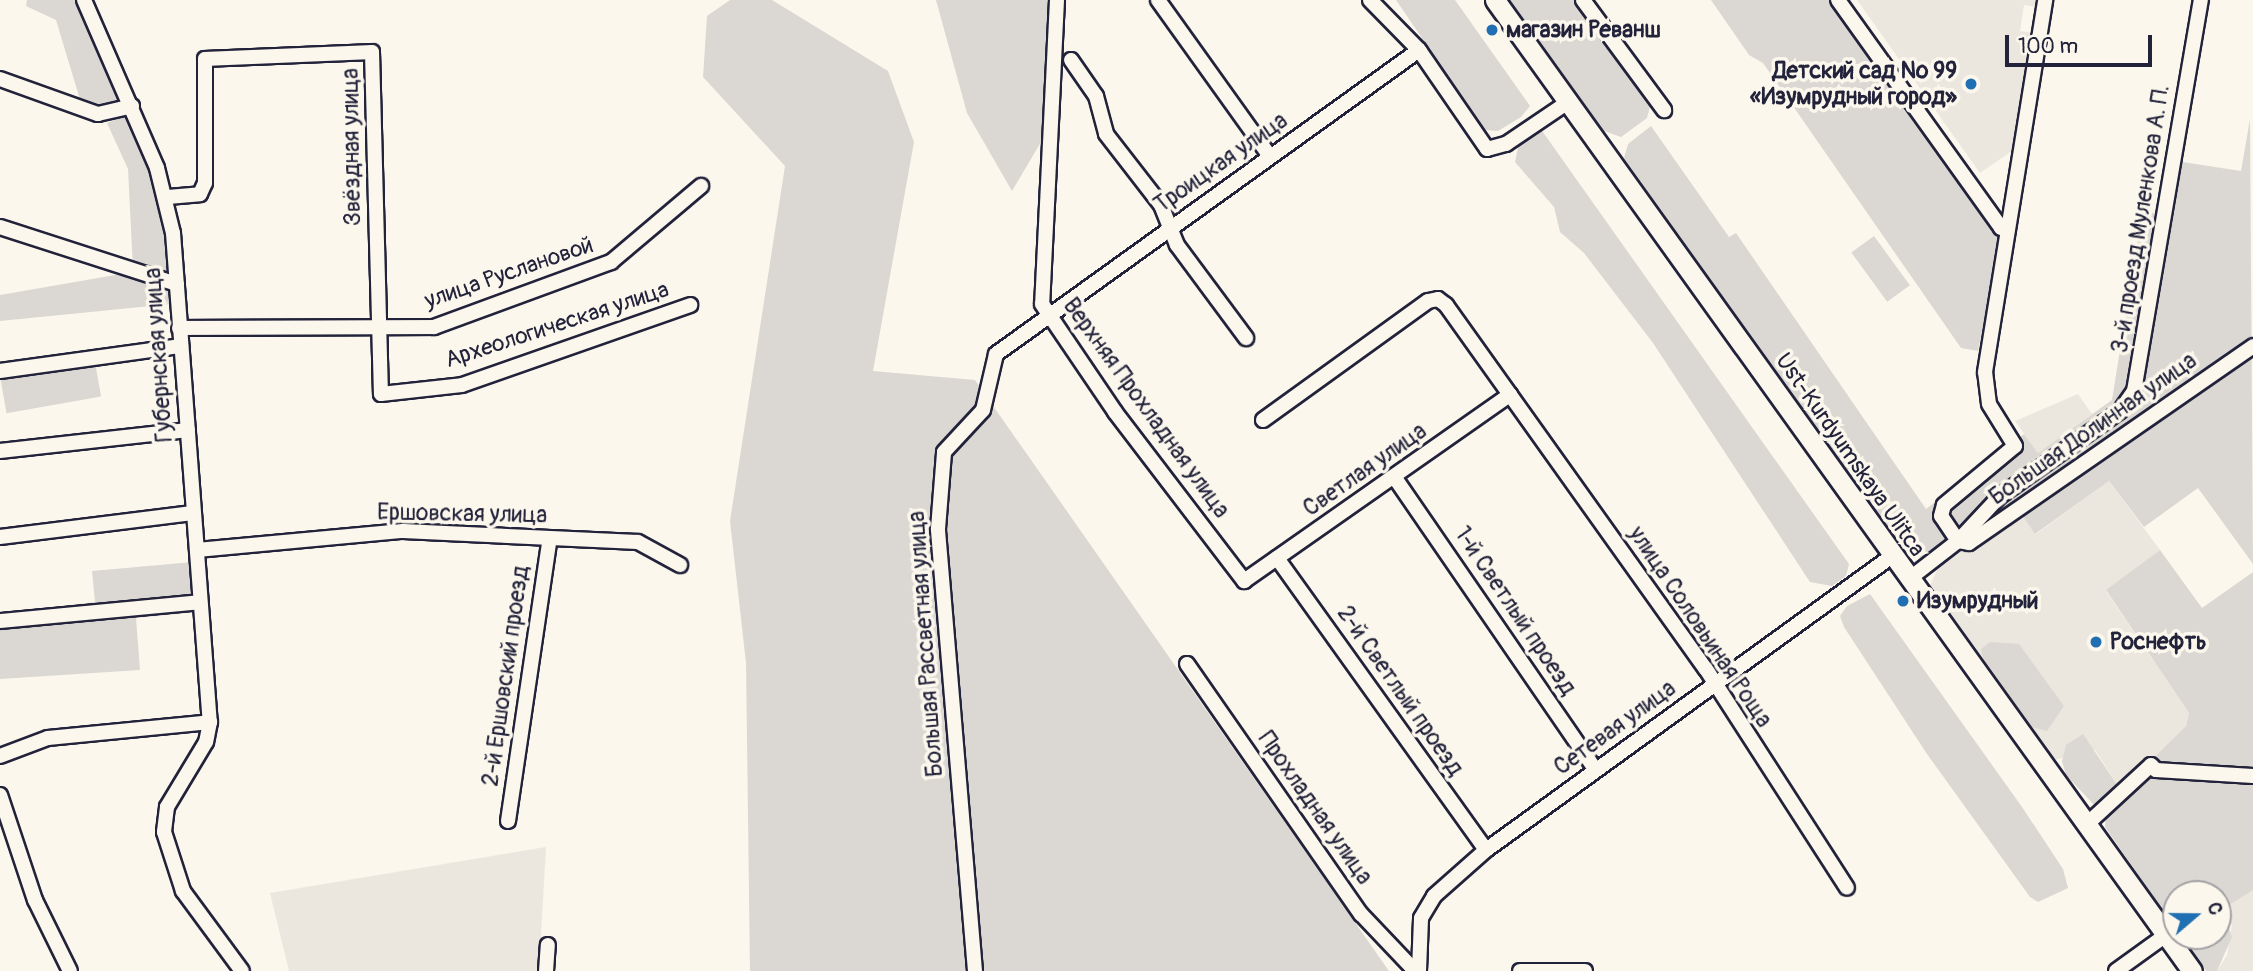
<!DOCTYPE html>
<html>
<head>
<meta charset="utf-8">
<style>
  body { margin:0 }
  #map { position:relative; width:2253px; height:971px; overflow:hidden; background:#fbf7ec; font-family:Pangolin,sans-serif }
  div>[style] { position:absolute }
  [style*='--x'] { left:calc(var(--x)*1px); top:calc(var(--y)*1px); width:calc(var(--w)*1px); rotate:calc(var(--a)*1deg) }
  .built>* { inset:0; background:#ebe7df }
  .green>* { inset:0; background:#dbd8d3; transform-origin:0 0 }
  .roads { filter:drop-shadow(2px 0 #22223b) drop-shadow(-2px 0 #22223b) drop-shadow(0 2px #22223b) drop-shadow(0 -2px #22223b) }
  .minor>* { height:14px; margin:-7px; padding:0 7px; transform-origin:7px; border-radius:7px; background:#fbf7ec }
  .major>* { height:19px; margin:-9.5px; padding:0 9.5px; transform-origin:9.5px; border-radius:9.5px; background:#fbf7ec }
  .dots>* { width:19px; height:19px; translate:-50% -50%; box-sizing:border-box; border:4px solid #fbf7ec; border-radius:50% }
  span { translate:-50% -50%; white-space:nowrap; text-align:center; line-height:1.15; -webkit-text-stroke:7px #fbf7ec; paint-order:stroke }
  .poi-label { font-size:23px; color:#22223b; font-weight:700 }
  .left { translate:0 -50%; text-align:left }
  .right { translate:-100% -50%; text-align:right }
  .street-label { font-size:23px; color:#22223b }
  .north { position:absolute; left:2162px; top:880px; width:70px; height:70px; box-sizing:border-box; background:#fbf7ec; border:2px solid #a4a2a5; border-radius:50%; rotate:70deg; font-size:19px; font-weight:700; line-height:28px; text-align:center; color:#22223b }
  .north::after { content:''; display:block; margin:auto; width:24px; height:32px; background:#1f6fb2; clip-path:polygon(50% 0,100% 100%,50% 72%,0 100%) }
  .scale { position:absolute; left:2005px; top:35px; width:147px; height:32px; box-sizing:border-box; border:4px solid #22223b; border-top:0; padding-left:9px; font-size:21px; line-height:24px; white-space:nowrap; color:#22223b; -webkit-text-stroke:5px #fbf7ec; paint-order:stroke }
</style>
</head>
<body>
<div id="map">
  <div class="built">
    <div style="clip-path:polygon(1857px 0,2038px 0,2037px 7px,2024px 5px,2020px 31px,2033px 33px,2015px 149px,1980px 173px)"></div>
    <div style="clip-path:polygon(2078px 394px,2092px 414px,2038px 453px,2015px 421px)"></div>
    <div style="clip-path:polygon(2109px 481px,2160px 550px,2106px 591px,2189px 713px,2186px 726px,2120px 789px,2095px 750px,2050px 761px,1929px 588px,1939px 566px,2020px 512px,2036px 534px)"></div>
    <div style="clip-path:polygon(546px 847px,539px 971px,289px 971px,270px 893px)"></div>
    <div style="clip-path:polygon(2248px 890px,2253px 890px,2253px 971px,2217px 971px,2227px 955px,2232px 924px,2223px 909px)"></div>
  </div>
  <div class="green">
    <div style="clip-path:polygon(27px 0,78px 0,122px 100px,118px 105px,98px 108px,81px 103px,56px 20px,26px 6px)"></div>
    <div style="clip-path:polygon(730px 0,772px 0,888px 71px,914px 142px,873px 371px,975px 380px,1389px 971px,750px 971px,746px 663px,730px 521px,785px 166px,703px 77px,707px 16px)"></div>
    <div style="clip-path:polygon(936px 0,1049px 0,1041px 142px,1012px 191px,967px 113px)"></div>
    <div style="clip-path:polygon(1396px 0,1455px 0,1530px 106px,1521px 117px,1498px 131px,1485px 130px)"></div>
    <div style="clip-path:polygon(1509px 0,1576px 0,1651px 103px,1647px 118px,1621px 137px,1604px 131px)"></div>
    <div style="clip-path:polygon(1711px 0,1829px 0,2000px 241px,1978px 351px,1961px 348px,1763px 63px,1749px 55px)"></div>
    <div style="clip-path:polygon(125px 116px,132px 119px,161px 198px,170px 273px,166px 277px,133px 269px,128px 169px,107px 123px)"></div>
    <div style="clip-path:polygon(2250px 119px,2253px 564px,2198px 488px,2144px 527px,2109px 481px,2035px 534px,2020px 512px,1939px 566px,2004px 498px,2123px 413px,2176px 161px,2241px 171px)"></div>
    <div style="clip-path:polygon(1651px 126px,1729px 237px,1736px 233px,1926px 509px,2024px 434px,2038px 453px,2112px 400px,2142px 212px,2155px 213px,2123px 399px,1932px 554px,1920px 558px,1901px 551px,1624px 158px,1628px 144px)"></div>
    <div style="clip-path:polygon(1540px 128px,1849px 564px,1846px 576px,1832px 586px,1810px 582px,1653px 343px,1584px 253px,1560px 232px,1554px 207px,1515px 162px,1519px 143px)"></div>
    <div style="left:1874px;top:236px;width:61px;height:28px;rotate:54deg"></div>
    <div style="clip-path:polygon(121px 274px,167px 289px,171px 304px,0 321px,0 295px)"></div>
    <div style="left:95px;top:362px;width:35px;height:96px;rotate:80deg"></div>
    <div style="clip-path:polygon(2160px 550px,2202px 608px,2253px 572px,2253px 771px,2159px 764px,2154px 757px,2186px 726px,2189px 713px,2106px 590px)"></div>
    <div style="clip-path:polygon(193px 562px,197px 612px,136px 618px,140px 670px,0 679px,0 614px,95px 602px,92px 571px)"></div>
    <div style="clip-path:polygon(1870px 594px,2022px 807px,2063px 869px,2068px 888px,2038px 902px,2030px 897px,1927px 754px,1844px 627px,1840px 616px,1847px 606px)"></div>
    <div style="clip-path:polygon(1990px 642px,2019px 644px,2064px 706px,2047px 731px,2032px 727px,1983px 658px,1981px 649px)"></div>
    <div style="clip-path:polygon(2083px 734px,2120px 789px,2097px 808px,2066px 775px,2062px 761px,2066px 745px)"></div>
    <div style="clip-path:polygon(2159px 774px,2253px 781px,2253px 890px,2223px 909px,2232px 937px,2217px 971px,2206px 971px,2181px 936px,2218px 936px,2218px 894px,2176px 894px,2176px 929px,2105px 827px,2106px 816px,2147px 777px)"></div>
  </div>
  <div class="roads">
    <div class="minor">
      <div style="--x:84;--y:0;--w:183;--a:66.5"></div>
      <div style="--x:157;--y:168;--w:67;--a:76.2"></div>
      <div style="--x:173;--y:233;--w:490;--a:85.7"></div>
      <div style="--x:210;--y:722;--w:20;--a:101"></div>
      <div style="--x:206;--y:742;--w:76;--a:121"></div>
      <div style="--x:167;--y:807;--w:25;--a:97"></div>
      <div style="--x:164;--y:832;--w:62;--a:72.1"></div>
      <div style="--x:183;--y:891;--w:99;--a:53.6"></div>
      <div style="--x:1057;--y:0;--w:304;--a:92.8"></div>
      <div style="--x:1042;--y:304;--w:130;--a:55.9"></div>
      <div style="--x:1115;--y:412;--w:213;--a:52.6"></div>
      <div style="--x:1244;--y:581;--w:325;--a:-35"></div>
      <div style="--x:1158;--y:0;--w:191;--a:54.4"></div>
      <div style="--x:1370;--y:0;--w:70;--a:45.6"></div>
      <div style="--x:1419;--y:50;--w:120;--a:55.5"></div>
      <div style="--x:1487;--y:149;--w:20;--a:-15"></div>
      <div style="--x:1506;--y:144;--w:75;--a:-34.1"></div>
      <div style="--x:1583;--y:0;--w:137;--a:53.6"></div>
      <div style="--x:1838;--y:0;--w:280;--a:54.4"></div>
      <div style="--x:2001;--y:228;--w:7;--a:8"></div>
      <div style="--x:1071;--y:60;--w:44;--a:55.2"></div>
      <div style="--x:1096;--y:96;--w:39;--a:75"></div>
      <div style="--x:1106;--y:134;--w:90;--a:52.2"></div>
      <div style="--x:1161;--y:205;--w:43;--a:68.2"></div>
      <div style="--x:1177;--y:245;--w:116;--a:53.4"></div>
      <div style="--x:0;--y:79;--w:104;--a:19.7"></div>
      <div style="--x:98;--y:114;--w:35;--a:-13"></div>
      <div style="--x:168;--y:197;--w:32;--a:-5"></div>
      <div style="--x:200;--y:194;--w:12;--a:-66"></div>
      <div style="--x:205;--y:183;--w:124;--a:-90"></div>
      <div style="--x:205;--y:59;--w:167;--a:-2.4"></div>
      <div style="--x:372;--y:52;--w:342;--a:88.5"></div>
      <div style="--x:381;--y:394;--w:81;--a:-6.3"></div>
      <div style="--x:462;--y:385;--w:242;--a:-19.3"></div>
      <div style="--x:0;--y:227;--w:186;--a:17.9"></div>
      <div style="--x:179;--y:328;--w:255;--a:-0.2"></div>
      <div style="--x:434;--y:327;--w:189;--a:-20.2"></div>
      <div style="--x:611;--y:262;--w:118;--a:-40.2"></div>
      <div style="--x:0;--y:371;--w:183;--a:-7.9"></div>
      <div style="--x:1263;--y:420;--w:203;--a:-35.8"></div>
      <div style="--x:1428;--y:301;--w:10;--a:-11"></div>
      <div style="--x:1438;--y:299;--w:10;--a:37"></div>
      <div style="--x:1446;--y:305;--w:447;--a:54.5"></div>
      <div style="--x:1706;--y:669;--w:260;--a:57.2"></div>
      <div style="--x:0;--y:451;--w:189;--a:-6.4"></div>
      <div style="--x:1395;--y:478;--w:354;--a:55.5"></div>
      <div style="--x:0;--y:537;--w:194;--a:-7.1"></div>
      <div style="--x:1958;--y:541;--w:30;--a:-124"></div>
      <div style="--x:1941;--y:516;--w:11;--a:-75"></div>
      <div style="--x:1944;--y:505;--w:92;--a:-39.7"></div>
      <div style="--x:2015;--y:446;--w:49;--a:-121.8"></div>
      <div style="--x:1989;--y:404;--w:32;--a:-97"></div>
      <div style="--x:1985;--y:372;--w:377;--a:-80.8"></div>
      <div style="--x:1958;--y:541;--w:11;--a:10"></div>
      <div style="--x:1969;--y:543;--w:346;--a:-34.7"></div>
      <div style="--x:197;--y:550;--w:207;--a:-5.3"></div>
      <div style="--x:403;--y:531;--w:235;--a:2.7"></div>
      <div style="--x:638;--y:542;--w:48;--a:28.7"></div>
      <div style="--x:1277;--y:558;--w:359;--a:54.4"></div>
      <div style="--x:1909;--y:579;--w:62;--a:-37.8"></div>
      <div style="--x:1958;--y:541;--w:62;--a:-47"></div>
      <div style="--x:2000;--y:496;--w:147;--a:-35.3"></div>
      <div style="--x:2120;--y:411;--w:24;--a:-55"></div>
      <div style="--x:2134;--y:391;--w:397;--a:-80.3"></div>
      <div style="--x:0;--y:621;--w:201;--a:-5.4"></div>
      <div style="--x:1187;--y:664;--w:305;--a:55.2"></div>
      <div style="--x:1361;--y:914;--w:79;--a:46.5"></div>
      <div style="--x:0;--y:756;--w:51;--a:-20.6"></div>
      <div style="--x:48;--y:738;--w:163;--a:-5.6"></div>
      <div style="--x:0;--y:795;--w:111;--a:71.6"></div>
      <div style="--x:35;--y:900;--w:79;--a:63.8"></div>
      <div style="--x:508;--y:821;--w:286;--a:-81.6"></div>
      <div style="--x:2086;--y:825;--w:88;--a:-42.7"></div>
      <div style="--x:2151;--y:765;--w:7;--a:45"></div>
      <div style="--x:2156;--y:770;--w:97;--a:3.5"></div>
      <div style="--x:546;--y:971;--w:26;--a:-86"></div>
      <div style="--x:975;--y:971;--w:444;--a:-94.8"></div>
      <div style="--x:938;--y:529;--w:77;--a:-85.5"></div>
      <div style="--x:944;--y:452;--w:57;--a:-47.1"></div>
      <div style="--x:983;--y:410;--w:57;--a:-76.9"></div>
      <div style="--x:996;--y:354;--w:521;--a:-35.7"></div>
      <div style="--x:1419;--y:971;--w:53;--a:-87.8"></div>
      <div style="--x:1421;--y:918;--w:26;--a:-59"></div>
      <div style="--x:1434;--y:896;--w:69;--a:-41.5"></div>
      <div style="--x:1486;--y:850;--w:501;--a:-35.91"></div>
      <div style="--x:1520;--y:971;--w:65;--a:0"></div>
      <div style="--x:2116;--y:971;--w:62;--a:-35.8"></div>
    </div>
    <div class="major">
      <div style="--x:1495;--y:0;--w:1195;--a:54.33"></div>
    </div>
  </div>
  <div class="dots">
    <div style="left:1492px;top:30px;background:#1f6fb2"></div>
    <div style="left:1971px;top:84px;background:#1f6fb2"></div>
    <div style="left:1903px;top:601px;background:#1f6fb2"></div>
    <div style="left:2096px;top:642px;background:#1f6fb2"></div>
  </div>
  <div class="poi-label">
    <span class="left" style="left:1506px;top:30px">магазин Реванш</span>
    <span class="right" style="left:1957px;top:84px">Детский сад № 99<br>«Изумрудный город»</span>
    <span class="left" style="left:1917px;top:601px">Изумрудный</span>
    <span class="left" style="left:2110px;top:642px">Роснефть</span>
  </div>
  <div class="street-label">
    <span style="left:352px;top:147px;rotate:-91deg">Звёздная улица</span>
    <span style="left:1221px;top:163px;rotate:-35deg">Троицкая улица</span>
    <span style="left:2141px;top:219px;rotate:-81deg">3-й проезд Муленкова А. П.</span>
    <span style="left:509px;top:273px;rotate:-19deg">улица Руслановой</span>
    <span style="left:557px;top:325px;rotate:-18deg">Археологическая улица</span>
    <span style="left:159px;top:355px;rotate:-94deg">Губернская улица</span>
    <span style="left:1146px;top:408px;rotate:54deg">Верхняя Прохладная улица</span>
    <span style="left:2093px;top:429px;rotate:-35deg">Большая Долинная улица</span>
    <span style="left:1850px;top:455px;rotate:55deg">Ust-Kurdyumskaya Ulitca</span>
    <span style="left:1365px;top:470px;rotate:-35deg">Светлая улица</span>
    <span style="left:462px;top:514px;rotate:1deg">Ершовская улица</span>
    <span style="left:1515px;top:611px;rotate:56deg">1-й Светлый проезд</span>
    <span style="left:1700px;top:627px;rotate:56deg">улица Соловьиная Роща</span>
    <span style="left:926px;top:644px;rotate:-94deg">Большая Рассветная улица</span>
    <span style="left:506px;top:676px;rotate:-82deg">2-й Ершовский проезд</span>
    <span style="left:1400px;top:691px;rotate:55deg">2-й Светлый проезд</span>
    <span style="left:1615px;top:728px;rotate:-36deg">Сетевая улица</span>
    <span style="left:1315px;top:808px;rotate:55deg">Прохладная улица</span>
  </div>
  <div class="north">С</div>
  <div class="scale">100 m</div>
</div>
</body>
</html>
